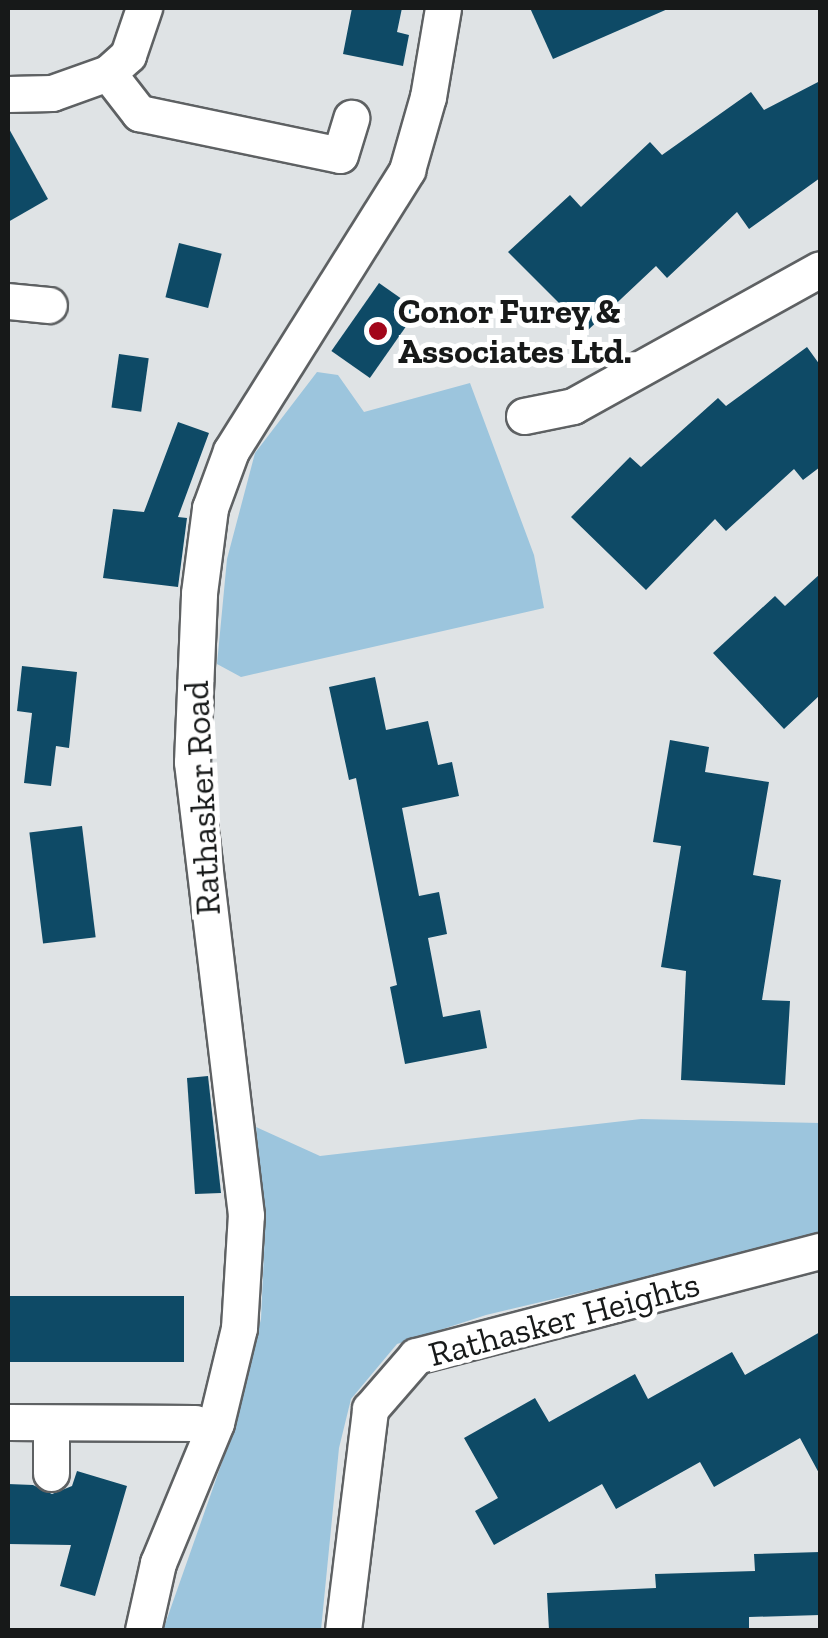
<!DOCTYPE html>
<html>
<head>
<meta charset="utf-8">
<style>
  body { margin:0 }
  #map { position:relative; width:828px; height:1638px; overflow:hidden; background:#dfe3e5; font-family:"Zilla Slab",serif }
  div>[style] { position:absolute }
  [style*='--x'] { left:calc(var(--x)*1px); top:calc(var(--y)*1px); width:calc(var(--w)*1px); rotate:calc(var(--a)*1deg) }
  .green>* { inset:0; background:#9cc5dd }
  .building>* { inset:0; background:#0e4a66; transform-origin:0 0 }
  .roads { filter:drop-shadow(2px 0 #5e6163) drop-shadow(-2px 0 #5e6163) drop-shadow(0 2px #5e6163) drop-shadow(0 -2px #5e6163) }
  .street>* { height:35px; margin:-17.5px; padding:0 17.5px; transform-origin:17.5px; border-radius:17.5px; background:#fff }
  .dots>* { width:28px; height:28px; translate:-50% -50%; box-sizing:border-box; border:5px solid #fff; border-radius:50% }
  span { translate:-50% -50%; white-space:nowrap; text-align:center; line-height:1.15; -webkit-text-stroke:10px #fff; paint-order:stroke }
  .poi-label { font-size:35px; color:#171919; font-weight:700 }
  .left { translate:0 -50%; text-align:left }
  .street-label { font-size:35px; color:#171919 }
  .frame { position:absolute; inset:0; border:10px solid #171919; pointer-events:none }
</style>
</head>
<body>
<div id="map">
  <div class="green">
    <div style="clip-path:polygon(317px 372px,338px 375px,364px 412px,470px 383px,534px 555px,544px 608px,241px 677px,217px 664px,227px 559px,255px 453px)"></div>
    <div style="clip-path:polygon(641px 1119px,820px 1123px,820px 1236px,486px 1315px,397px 1344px,351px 1399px,339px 1448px,321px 1630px,163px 1630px,232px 1434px,261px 1319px,265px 1231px,256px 1127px,320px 1156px)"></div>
  </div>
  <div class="building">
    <div style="clip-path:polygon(352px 8px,402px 8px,397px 32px,409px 35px,403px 66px,343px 54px)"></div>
    <div style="clip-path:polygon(530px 8px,670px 8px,553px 59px)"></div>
    <div style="clip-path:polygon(820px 81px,820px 178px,749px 229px,737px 212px,667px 278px,656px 266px,587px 331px,508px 252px,570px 195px,581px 207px,650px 142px,662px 155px,751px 92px,764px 110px)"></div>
    <div style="clip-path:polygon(8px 127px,48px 199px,8px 222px)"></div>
    <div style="left:179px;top:243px;width:44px;height:56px;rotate:14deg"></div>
    <div style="left:379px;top:283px;width:47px;height:83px;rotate:35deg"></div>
    <div style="clip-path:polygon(807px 347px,820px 365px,820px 467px,803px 480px,794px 469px,726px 531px,715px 519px,646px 590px,571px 517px,630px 457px,641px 467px,718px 398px,726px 406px)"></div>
    <div style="left:119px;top:354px;width:30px;height:54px;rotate:8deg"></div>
    <div style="clip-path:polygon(178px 422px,209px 433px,178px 517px,187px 518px,178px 587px,103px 578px,113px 509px,144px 512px)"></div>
    <div style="clip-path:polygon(820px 574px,820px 695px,784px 729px,713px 653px,775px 596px,785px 606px)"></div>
    <div style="clip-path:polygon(22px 666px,77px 672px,69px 748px,56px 746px,51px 786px,24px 783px,32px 713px,17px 711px)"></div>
    <div style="clip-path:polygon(375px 677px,386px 730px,428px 721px,438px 765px,452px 762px,459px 796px,402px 808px,419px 896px,439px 892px,447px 934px,428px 938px,443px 1017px,480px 1010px,487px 1048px,405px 1064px,390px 987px,397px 985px,356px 778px,349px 780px,329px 687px)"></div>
    <div style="clip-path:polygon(670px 740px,709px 747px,705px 772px,769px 782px,753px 875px,781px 880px,762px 1000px,790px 1001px,785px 1085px,681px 1080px,686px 971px,661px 967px,681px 846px,653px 842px)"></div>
    <div style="left:82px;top:826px;width:112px;height:53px;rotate:83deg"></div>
    <div style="clip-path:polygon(208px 1076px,221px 1193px,195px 1194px,187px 1078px)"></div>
    <div style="left:8px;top:1296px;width:176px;height:66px"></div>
    <div style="clip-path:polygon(820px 1332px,820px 1475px,800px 1438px,714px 1487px,700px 1462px,616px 1509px,602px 1484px,494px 1545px,475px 1511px,498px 1498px,464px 1438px,535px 1398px,549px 1422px,635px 1374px,648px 1399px,732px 1352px,745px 1375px)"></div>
    <div style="clip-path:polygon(77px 1471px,127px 1486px,95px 1596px,60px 1586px,71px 1545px,8px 1544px,8px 1484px,33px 1485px,52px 1494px,72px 1486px)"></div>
    <div style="clip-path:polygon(820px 1552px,820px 1615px,749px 1617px,749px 1630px,549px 1630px,547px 1593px,656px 1588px,655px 1574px,755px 1571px,754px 1554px)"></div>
  </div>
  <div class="roads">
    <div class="street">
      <div style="--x:108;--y:73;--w:51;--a:52.2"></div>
      <div style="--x:139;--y:113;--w:205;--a:11.8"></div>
      <div style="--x:340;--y:155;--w:39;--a:-73"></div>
      <div style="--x:8;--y:94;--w:44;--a:-1.3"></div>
      <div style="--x:52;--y:93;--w:59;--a:-19.7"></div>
      <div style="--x:108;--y:73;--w:27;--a:-42"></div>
      <div style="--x:128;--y:55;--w:50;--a:-71.2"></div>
      <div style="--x:8;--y:301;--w:41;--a:5.6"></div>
      <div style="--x:524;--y:416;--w:50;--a:-11.5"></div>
      <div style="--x:573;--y:406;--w:282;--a:-29"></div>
      <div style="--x:8;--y:1422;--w:187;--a:0.3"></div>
      <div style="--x:51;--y:1423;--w:50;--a:90"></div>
      <div style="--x:143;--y:1630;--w:69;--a:-77.4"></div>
      <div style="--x:158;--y:1563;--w:152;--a:-67.5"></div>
      <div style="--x:216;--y:1423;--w:98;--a:-76.4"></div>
      <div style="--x:239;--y:1328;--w:113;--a:-86.5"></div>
      <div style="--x:246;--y:1215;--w:456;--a:-96.8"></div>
      <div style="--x:192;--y:762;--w:169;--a:-87.6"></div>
      <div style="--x:199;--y:593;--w:86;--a:-82.6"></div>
      <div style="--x:210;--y:508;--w:61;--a:-69.8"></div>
      <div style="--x:231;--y:451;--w:332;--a:-57.9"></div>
      <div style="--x:407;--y:170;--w:76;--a:-74"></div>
      <div style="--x:428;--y:97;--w:90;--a:-80.4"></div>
      <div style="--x:343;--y:1630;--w:223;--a:-83"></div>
      <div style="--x:370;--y:1409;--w:70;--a:-49"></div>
      <div style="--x:416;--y:1356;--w:417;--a:-14.6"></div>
    </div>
  </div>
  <div class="dots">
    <div style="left:378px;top:331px;background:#a2061a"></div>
  </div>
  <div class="poi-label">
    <span class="left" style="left:398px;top:331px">Conor Furey &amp;<br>Associates Ltd.</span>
  </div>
  <div class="street-label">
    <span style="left:202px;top:798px;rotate:-93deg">Rathasker Road</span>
    <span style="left:564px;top:1319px;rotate:-15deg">Rathasker Heights</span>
  </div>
  <div class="frame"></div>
</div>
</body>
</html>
